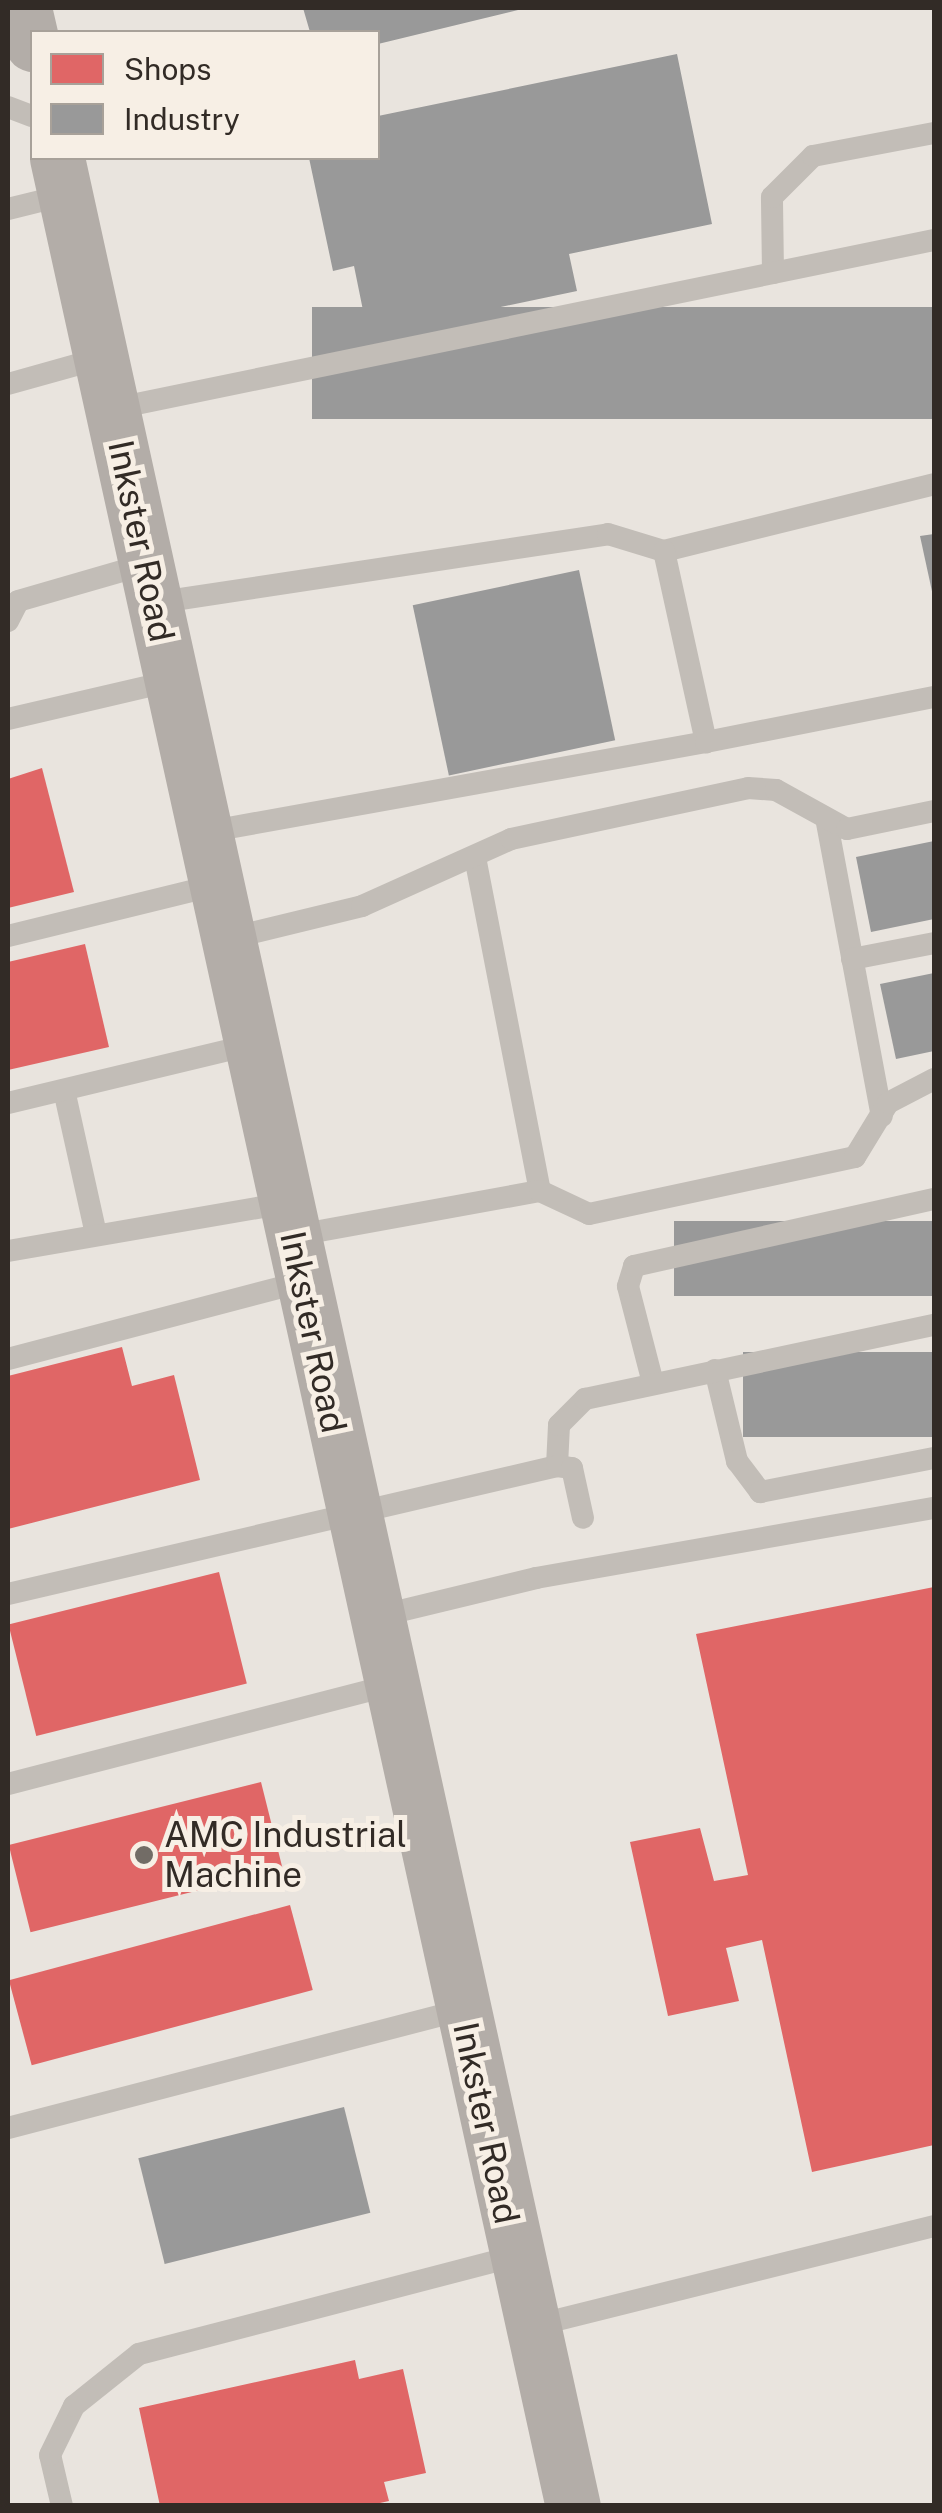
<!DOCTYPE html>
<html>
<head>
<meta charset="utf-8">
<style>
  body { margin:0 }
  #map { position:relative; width:942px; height:2513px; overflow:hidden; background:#e9e4de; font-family:"Public Sans",sans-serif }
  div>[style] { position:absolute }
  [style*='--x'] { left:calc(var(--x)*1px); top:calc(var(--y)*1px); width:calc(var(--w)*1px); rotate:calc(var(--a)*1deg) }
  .shops>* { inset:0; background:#e06666; transform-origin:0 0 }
  .industry>* { inset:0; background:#999; transform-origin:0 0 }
  .service>* { height:22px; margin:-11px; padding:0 11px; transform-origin:11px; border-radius:11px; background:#c2bdb7 }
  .secondary>* { height:55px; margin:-27.5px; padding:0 27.5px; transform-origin:27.5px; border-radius:27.5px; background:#b3ada8 }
  .dots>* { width:28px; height:28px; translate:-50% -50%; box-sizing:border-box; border:5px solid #f7efe5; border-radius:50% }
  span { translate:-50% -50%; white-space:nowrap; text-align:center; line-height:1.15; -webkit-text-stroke:10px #f7efe5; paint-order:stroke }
  .street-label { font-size:35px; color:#322b26 }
  .poi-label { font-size:35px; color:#322b26 }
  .left { translate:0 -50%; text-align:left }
  .frame { position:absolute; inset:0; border:10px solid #322b26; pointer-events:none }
  .legend { position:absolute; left:30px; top:30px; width:350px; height:130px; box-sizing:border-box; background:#f7efe5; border:2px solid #a8a199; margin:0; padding:12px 18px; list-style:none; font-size:30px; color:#322b26 }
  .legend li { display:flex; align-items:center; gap:20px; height:50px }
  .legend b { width:50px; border:2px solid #a8a199 }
</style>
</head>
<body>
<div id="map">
  <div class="shops">
    <div style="clip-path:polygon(42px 768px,74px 892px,8px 908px,8px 779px)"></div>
    <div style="clip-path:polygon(85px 944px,109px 1047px,8px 1070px,8px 962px)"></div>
    <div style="clip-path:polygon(122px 1347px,132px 1386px,174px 1375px,200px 1480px,8px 1529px,8px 1376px)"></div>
    <div style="left:219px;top:1572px;width:115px;height:217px;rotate:76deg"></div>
    <div style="clip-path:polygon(934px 1587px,934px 2145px,812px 2172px,762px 1940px,726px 1948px,739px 2001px,668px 2016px,630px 1842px,700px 1828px,714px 1881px,748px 1875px,696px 1634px)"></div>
    <div style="left:261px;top:1782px;width:90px;height:260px;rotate:76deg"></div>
    <div style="left:290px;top:1905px;width:88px;height:291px;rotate:75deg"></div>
    <div style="clip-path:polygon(355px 2360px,359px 2379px,403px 2369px,426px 2473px,384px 2482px,389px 2501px,366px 2506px,160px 2506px,139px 2408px)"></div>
  </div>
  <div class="industry">
    <div style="clip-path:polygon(303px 8px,522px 8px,522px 9px,378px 44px,378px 32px,310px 32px)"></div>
    <div style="clip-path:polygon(677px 54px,712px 224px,569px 254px,577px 291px,368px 335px,354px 266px,333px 271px,309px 158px,378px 158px,378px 116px)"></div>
    <div style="left:934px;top:307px;width:112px;height:622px;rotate:90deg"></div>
    <div style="clip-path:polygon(934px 534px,934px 596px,933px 596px,920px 536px)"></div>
    <div style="left:579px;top:570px;width:174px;height:170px;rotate:78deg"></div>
    <div style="clip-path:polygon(934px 841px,934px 919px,871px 932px,856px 857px)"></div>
    <div style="clip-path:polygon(934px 973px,934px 1051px,896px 1059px,880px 984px)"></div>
    <div style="left:934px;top:1221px;width:75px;height:260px;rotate:90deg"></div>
    <div style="left:934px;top:1352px;width:85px;height:191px;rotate:90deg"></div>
    <div style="left:344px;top:2107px;width:109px;height:212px;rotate:76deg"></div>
  </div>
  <div class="service">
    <div style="--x:8;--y:107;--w:26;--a:21"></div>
    <div style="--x:8;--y:209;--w:59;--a:-13.8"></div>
    <div style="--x:773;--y:273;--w:76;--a:-90.8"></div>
    <div style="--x:772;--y:197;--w:58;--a:-45"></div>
    <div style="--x:813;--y:156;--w:123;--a:-10.8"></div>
    <div style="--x:8;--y:384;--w:97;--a:-15.6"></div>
    <div style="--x:112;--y:409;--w:839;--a:-11.62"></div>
    <div style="--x:664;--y:551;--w:278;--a:-13.9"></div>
    <div style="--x:154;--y:603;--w:459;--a:-8.6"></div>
    <div style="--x:608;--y:534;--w:59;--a:16.9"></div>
    <div style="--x:664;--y:551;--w:196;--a:77.6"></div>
    <div style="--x:706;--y:742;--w:508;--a:169.8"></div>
    <div style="--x:8;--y:621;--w:22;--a:-63"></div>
    <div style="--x:18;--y:601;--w:133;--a:-16.1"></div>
    <div style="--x:8;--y:719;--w:167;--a:-13.1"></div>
    <div style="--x:706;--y:742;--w:232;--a:-11.2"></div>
    <div style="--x:827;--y:823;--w:298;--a:79.4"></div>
    <div style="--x:475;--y:857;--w:340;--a:79"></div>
    <div style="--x:8;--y:936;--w:214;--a:-13.8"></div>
    <div style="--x:227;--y:939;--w:139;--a:-13.7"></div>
    <div style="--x:362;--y:906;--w:163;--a:-24.2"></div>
    <div style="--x:511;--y:839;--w:242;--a:-12.1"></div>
    <div style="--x:748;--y:788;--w:28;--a:4"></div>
    <div style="--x:776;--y:790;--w:81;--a:28.8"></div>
    <div style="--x:847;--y:829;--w:89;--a:-11.7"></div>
    <div style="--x:852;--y:959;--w:84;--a:-11"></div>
    <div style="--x:64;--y:1090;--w:148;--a:77.5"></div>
    <div style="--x:8;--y:1103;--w:249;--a:-13.5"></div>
    <div style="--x:292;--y:1236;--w:252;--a:-10.3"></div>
    <div style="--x:540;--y:1191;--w:54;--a:25.1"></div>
    <div style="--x:589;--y:1214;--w:272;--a:-12.1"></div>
    <div style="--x:855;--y:1157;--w:63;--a:-58.6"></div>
    <div style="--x:888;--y:1103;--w:52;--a:-27.6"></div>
    <div style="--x:8;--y:1251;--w:281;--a:-9.8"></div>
    <div style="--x:8;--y:1359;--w:304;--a:-14.7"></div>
    <div style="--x:715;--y:1370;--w:94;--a:76.4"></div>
    <div style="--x:737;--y:1461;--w:39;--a:53"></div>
    <div style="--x:760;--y:1492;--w:177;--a:-11.1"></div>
    <div style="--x:653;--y:1383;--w:100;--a:-104.5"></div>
    <div style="--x:628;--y:1286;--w:21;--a:-73"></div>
    <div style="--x:634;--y:1266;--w:307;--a:-12.6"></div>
    <div style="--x:557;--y:1466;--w:41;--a:-87.2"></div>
    <div style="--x:559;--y:1425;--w:37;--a:-45"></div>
    <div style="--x:585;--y:1399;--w:357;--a:-12"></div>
    <div style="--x:8;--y:1594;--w:564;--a:-13.12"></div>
    <div style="--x:557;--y:1466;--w:15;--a:8"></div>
    <div style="--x:572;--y:1468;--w:51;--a:77.6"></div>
    <div style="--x:375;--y:1617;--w:166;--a:-13.6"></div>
    <div style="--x:536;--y:1578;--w:404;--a:-10"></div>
    <div style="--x:8;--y:1784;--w:395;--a:-14.5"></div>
    <div style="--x:8;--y:2128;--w:468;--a:-14.6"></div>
    <div style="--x:533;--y:2326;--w:413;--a:-14"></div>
    <div style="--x:62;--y:2506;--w:52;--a:-103.2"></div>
    <div style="--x:50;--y:2455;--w:55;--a:-63.9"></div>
    <div style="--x:74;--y:2406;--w:83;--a:-38.7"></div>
    <div style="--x:139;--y:2354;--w:388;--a:-14.6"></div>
  </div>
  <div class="secondary">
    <div style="--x:24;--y:8;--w:37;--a:77"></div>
    <div style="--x:57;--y:158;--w:2404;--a:77.61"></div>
  </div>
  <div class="dots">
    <div style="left:144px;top:1855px;background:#726c66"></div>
  </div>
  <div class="street-label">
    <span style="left:141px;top:541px;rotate:78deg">Inkster Road</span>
    <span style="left:313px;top:1332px;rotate:78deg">Inkster Road</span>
    <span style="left:486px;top:2123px;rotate:78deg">Inkster Road</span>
  </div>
  <div class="poi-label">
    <span class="left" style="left:164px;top:1855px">AMC Industrial<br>Machine</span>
  </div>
  <div class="frame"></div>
  <ul class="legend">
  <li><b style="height:28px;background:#e06666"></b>Shops</li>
  <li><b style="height:28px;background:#999"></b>Industry</li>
  </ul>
</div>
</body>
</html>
